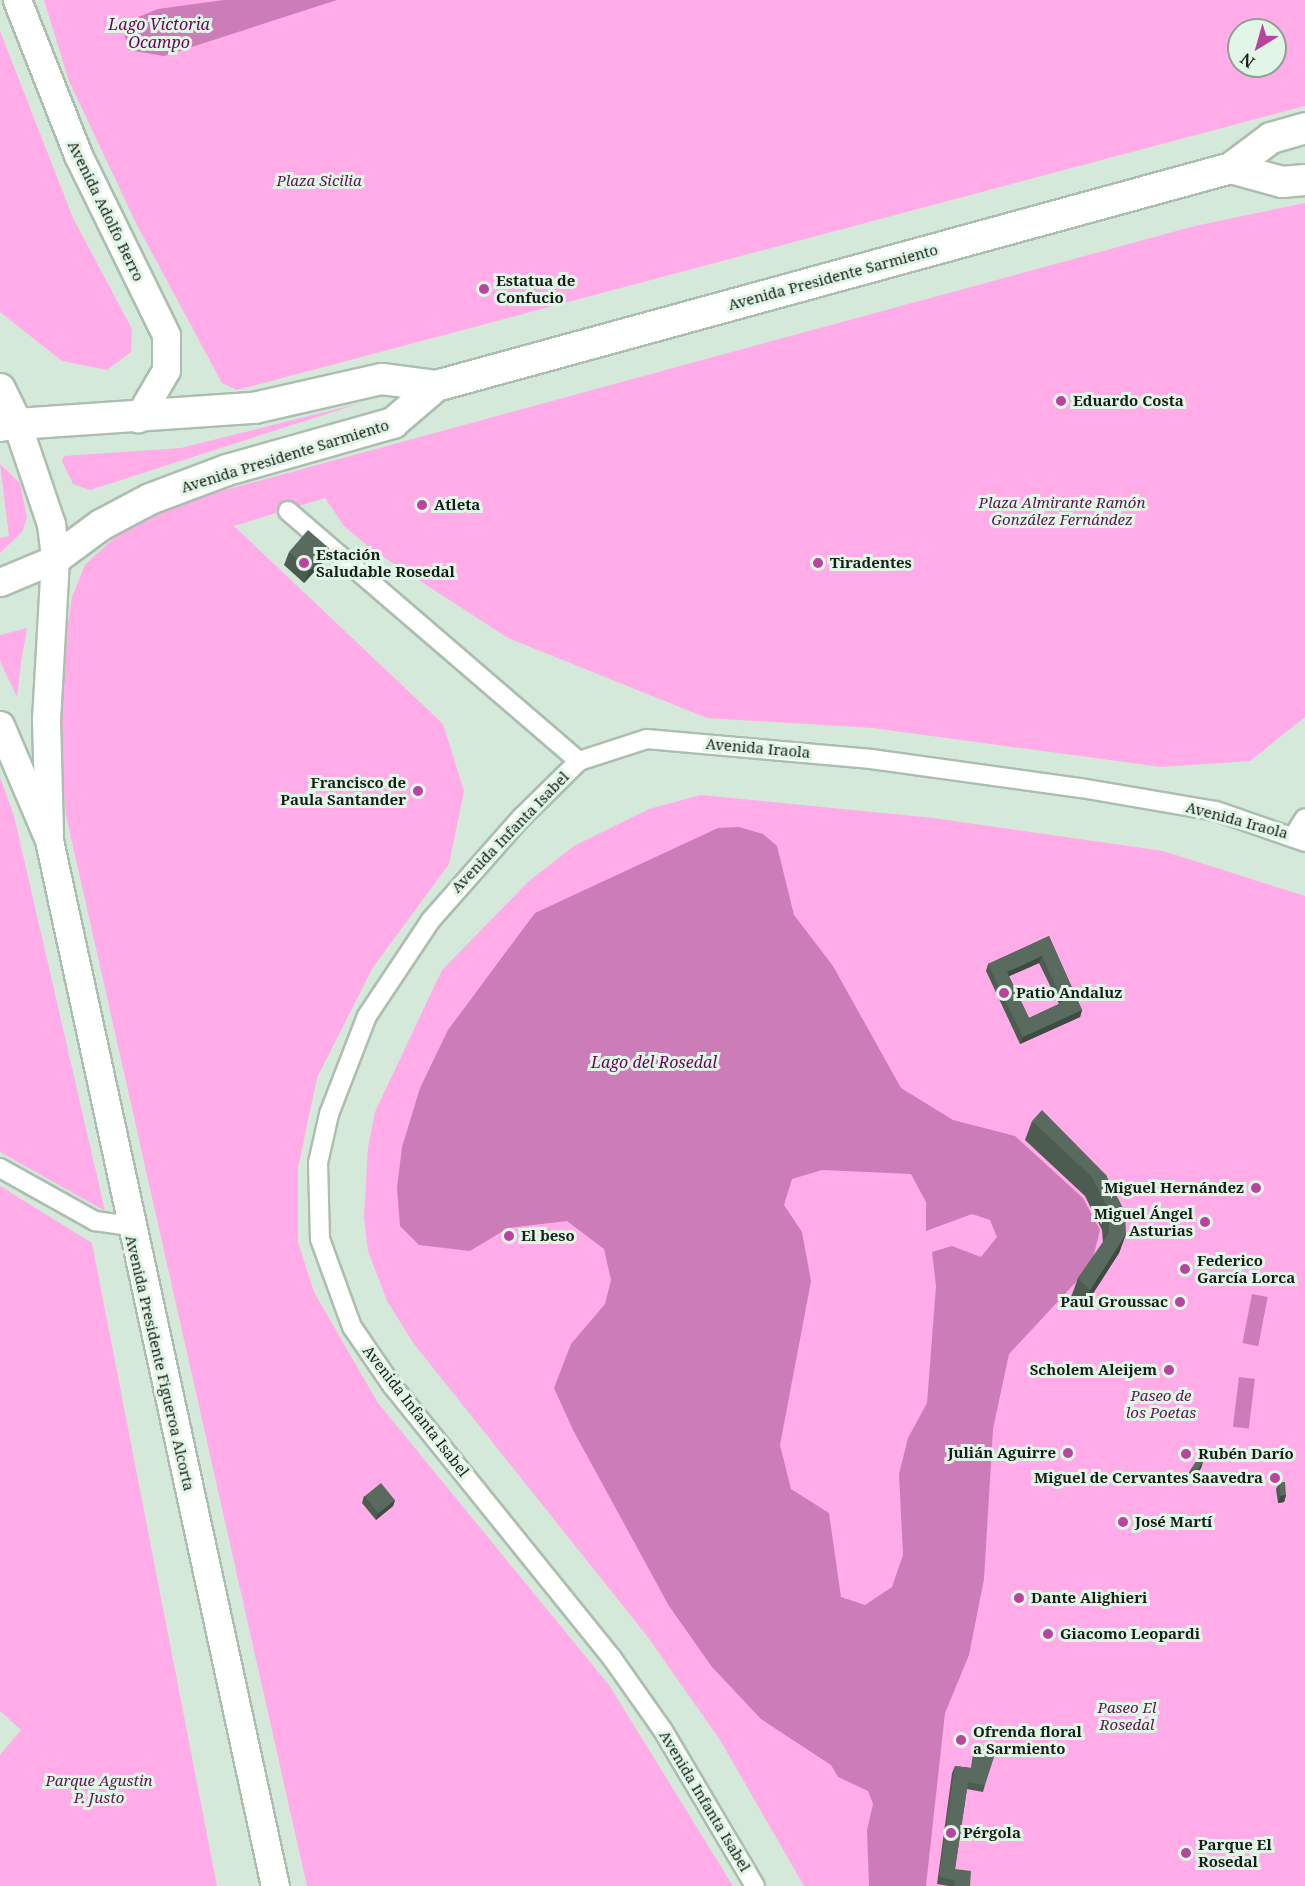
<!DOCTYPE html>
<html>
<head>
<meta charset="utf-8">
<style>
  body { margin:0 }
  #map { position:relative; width:1305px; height:1886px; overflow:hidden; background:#d5e9da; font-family:"Noto Serif",serif }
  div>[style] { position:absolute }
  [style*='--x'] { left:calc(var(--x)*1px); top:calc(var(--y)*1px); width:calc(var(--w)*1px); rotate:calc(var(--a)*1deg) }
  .green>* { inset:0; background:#fface9 }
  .water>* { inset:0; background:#cc7db8; transform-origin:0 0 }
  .roads { filter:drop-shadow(2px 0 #abbeb0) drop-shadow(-2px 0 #abbeb0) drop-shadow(0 2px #abbeb0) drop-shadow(0 -2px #abbeb0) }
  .street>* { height:18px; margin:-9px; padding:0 9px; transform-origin:9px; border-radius:9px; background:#fff }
  .secondary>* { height:27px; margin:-13.5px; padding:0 13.5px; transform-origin:13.5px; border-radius:13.5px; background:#fff }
  .primary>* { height:30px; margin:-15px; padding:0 15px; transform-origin:15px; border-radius:15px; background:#fff }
  .wall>* { inset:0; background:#4d5c51 }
  .shaded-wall>* { inset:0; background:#3e4b42 }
  .building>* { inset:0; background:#596b5e; transform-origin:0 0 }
  .dots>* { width:16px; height:16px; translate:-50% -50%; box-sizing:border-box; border:3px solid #e2f6e7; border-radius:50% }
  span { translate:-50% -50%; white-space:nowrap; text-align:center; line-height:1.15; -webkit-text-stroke:6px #e2f6e7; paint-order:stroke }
  .park-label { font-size:15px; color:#5c154e; font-style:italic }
  .street-label { font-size:15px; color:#171e18 }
  .poi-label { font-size:15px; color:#171e18; font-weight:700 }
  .left { translate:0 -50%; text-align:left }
  .right { translate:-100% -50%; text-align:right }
  .water-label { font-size:16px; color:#680358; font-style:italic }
  .north { position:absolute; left:1227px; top:18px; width:60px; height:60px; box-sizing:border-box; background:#e2f6e7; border:2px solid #91a094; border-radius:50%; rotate:217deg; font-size:16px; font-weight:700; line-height:24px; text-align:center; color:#171e18 }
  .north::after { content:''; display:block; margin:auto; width:21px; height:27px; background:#b745a0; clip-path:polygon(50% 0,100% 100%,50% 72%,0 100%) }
</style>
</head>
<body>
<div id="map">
  <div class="green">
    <div style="clip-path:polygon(evenodd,44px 0,1305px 0,1305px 106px,237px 390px,222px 383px,136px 223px,69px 81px,44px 0,1239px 30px,1275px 30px,1275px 66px,1239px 66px,1239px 30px)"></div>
    <div style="clip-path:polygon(0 31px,73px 218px,132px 329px,131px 352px,107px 370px,62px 361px,0 312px)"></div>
    <div style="clip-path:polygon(1305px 203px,1305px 717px,1250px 761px,1161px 767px,873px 728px,707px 718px,508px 638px,374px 551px,344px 526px,325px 498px,234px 526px,443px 724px,464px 791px,449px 864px,372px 969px,317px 1078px,298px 1168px,298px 1242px,314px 1292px,378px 1403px,609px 1685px,733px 1886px,307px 1886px,66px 815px,56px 704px,72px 597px,85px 565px,116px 536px,181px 502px,1195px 226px)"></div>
    <div style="clip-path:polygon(361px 403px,90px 490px,73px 484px,62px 461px,64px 456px,181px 448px)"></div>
    <div style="clip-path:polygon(0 464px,20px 483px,27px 518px,22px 532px,0 553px,0 538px,9px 536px)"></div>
    <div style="clip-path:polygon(27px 628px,21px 663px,17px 697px,0 661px,0 635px)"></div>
    <div style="clip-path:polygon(0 777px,14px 816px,105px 1211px,0 1152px)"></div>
    <div style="clip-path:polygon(701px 795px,933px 818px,1163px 851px,1305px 896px,1305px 1886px,804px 1886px,720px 1740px,647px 1636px,414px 1344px,387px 1301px,368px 1251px,364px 1217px,368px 1148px,375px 1112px,442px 970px,529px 881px,574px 846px,649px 809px)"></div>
    <div style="clip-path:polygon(0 1186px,92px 1243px,217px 1886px,0 1886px,0 1755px,21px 1730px,0 1711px)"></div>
  </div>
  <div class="water">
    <div style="clip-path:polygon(224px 0,337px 0,164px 56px,128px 50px,124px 32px,131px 20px,158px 9px)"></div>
    <div style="clip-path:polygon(evenodd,739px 827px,763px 834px,777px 846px,794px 915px,833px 966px,901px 1088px,953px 1120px,1015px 1136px,1083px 1198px,1100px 1230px,1091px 1266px,1009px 1354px,993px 1429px,984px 1579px,969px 1655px,945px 1713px,926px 1886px,869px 1886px,867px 1830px,873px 1804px,868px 1791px,838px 1777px,831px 1765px,761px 1719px,712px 1667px,669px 1606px,573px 1430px,554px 1388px,571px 1344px,605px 1304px,611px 1280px,604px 1249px,567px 1221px,508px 1228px,470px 1251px,419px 1245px,400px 1226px,397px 1188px,402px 1147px,420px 1088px,448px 1030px,535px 913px,718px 828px,739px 827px,822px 1170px,911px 1174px,926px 1202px,926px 1231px,972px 1214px,990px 1220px,997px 1237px,981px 1257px,952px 1246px,932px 1252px,936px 1286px,927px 1403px,908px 1438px,899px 1474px,903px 1555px,892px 1587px,865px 1605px,841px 1597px,829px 1513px,791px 1489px,780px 1445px,811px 1281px,802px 1232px,784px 1205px,792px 1179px,822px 1170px)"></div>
    <div style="left:1252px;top:1294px;width:16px;height:50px;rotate:11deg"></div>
    <div style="left:1239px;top:1377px;width:16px;height:50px;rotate:7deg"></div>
  </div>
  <div class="roads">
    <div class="street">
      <div style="--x:288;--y:511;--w:384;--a:40.7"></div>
      <div style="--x:1293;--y:837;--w:22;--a:-58"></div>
      <div style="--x:0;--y:1168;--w:109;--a:29.2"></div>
      <div style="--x:95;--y:1221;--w:34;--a:8"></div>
      <div style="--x:755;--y:1886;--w:182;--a:-120.6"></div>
      <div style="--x:662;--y:1729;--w:87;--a:-125.2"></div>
      <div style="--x:612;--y:1658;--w:348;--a:-128.9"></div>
      <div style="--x:393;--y:1387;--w:73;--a:-124.3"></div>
      <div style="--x:352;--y:1327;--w:94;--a:-110"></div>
      <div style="--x:320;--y:1239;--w:76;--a:-91.5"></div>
      <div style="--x:318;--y:1163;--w:50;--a:-77.3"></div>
      <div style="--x:329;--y:1114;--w:105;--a:-68.8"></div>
      <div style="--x:367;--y:1016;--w:115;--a:-56.3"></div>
      <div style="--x:431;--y:920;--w:136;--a:-48.6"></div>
      <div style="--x:521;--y:818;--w:81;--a:-44.5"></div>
      <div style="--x:579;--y:761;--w:71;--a:-17.9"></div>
      <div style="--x:647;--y:739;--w:225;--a:5.1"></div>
      <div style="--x:871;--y:759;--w:212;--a:7.9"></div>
      <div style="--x:1081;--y:788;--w:137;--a:9.7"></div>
      <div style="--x:1216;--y:811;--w:94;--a:19.2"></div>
    </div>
    <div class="secondary">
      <div style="--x:17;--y:0;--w:167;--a:68.5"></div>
      <div style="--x:78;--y:155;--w:200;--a:63.9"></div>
      <div style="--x:166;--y:335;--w:35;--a:90"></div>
      <div style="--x:166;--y:370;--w:56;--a:120.3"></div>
      <div style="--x:0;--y:427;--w:17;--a:-10"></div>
      <div style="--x:17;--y:424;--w:106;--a:71.2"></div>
      <div style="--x:51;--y:524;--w:35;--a:83"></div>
      <div style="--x:55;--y:559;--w:160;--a:93.2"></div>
      <div style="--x:46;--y:719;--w:114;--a:88.5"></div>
      <div style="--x:0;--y:582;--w:60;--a:-22.7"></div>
      <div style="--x:0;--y:725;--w:125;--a:66.9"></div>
      <div style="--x:49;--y:840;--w:1070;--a:77.81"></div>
    </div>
    <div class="primary">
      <div style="--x:1231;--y:168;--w:53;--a:15.4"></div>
      <div style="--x:1282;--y:182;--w:23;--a:-5"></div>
      <div style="--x:0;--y:389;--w:39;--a:64"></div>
      <div style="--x:17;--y:424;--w:238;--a:-3.9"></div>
      <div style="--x:254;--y:408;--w:131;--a:-12.8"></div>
      <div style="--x:382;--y:379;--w:54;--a:7.4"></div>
      <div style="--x:436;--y:386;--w:824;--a:-15.33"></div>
      <div style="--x:1231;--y:168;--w:50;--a:-36.9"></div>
      <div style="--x:1271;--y:138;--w:35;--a:-16"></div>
      <div style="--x:55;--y:559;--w:57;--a:-36.5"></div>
      <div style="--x:101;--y:525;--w:55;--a:-28"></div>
      <div style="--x:150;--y:499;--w:82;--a:-20.6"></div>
      <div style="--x:227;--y:470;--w:173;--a:-15.8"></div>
      <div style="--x:393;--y:423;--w:57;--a:-40.7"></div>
    </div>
  </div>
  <div class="wall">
    <div style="clip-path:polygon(289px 552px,324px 561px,304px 583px,284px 565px)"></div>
    <div style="clip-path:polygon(evenodd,1049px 936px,1082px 1010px,1080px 1017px,1020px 1044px,986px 971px,988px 964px,1049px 936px,1039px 963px,1059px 1004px,1029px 1018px,1009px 976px,1039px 963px)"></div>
    <div style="clip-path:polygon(1032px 1121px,1106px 1175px,1126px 1234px,1119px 1253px,1083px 1309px,1071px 1297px,1078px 1278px,1103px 1243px,1102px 1230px,1085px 1196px,1025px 1140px)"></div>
    <div style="clip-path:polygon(1203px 1462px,1201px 1468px,1194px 1479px,1188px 1475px,1191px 1469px)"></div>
    <div style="clip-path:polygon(1279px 1483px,1286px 1495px,1284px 1502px,1278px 1503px,1276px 1489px)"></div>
    <div style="clip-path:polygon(364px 1496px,395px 1500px,393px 1506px,376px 1520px,362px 1503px)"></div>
    <div style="clip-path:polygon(975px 1748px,985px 1785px,983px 1792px,967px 1789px,955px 1869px,970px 1886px,949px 1886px,937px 1884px,952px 1773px,955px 1766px,971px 1768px,973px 1754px)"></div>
  </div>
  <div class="shaded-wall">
    <div style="clip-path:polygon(329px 548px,324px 561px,304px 583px,309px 570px)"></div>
    <div style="clip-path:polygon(1042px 956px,1039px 963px,1005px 978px,1007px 972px)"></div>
    <div style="clip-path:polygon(1082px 1010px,1080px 1017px,1020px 1044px,1023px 1037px)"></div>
    <div style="clip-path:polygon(1126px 1234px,1119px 1253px,1083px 1309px,1090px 1290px)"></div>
    <div style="clip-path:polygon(1203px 1462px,1201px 1468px,1194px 1479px,1196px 1472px)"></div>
    <div style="clip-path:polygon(1286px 1495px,1284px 1502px,1278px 1503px,1280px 1496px)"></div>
    <div style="clip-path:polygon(395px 1500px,393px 1506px,376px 1520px,378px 1513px)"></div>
  </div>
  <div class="building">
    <div style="left:308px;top:530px;width:28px;height:29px;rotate:41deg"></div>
    <div style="clip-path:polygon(evenodd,1049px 936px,1082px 1010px,1023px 1037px,988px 964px,1049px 936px,1042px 956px,1063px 1002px,1029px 1018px,1007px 972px,1042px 956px)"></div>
    <div style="clip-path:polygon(1042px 1110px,1106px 1175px,1125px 1212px,1126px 1234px,1090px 1290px,1078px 1278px,1109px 1233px,1109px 1211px,1092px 1177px,1032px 1121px)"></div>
    <div style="clip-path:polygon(1198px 1458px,1203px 1462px,1196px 1472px,1191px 1469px)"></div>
    <div style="left:1285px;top:1482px;width:13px;height:6px;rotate:86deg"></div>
    <div style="left:381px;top:1483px;width:22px;height:21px;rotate:51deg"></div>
    <div style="clip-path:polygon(975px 1748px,996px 1751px,985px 1785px,968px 1782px,955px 1869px,971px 1871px,970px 1886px,954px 1886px,955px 1880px,939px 1877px,955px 1766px,972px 1768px)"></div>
  </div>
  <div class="dots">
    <div style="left:484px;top:289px;background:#b745a0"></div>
    <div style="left:1061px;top:401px;background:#b745a0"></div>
    <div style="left:422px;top:505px;background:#b745a0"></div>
    <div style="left:304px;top:563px;background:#b745a0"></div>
    <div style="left:818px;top:563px;background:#b745a0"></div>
    <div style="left:418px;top:791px;background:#b745a0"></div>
    <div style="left:1004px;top:993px;background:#b745a0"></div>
    <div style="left:1256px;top:1188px;background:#b745a0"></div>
    <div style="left:1205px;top:1222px;background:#b745a0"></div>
    <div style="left:509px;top:1236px;background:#b745a0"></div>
    <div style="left:1185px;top:1269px;background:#b745a0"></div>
    <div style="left:1180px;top:1302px;background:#b745a0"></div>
    <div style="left:1169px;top:1370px;background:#b745a0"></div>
    <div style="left:1068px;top:1453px;background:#b745a0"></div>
    <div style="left:1186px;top:1454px;background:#b745a0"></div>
    <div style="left:1275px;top:1478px;background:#b745a0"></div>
    <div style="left:1123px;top:1522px;background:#b745a0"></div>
    <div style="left:1019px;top:1598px;background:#b745a0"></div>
    <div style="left:1048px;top:1634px;background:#b745a0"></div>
    <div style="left:961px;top:1740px;background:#b745a0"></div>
    <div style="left:951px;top:1833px;background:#b745a0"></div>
    <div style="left:1186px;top:1853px;background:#b745a0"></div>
  </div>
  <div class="park-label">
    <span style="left:319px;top:181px">Plaza Sicilia</span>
    <span style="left:1062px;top:511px">Plaza Almirante Ramón<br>González Fernández</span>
    <span style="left:1161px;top:1404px">Paseo de<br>los Poetas</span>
    <span style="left:1127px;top:1716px">Paseo El<br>Rosedal</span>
    <span style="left:99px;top:1789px">Parque Agustin<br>P. Justo</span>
  </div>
  <div class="street-label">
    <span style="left:106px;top:211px;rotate:64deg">Avenida Adolfo Berro</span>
    <span style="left:833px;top:277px;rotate:-15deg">Avenida Presidente Sarmiento</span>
    <span style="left:285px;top:456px;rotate:-17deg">Avenida Presidente Sarmiento</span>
    <span style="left:758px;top:748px;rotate:5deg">Avenida Iraola</span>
    <span style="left:1237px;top:820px;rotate:15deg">Avenida Iraola</span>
    <span style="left:510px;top:832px;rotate:-46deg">Avenida Infanta Isabel</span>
    <span style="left:160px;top:1363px;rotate:77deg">Avenida Presidente Figueroa Alcorta</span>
    <span style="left:416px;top:1411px;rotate:52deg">Avenida Infanta Isabel</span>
    <span style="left:705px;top:1801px;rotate:59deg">Avenida Infanta Isabel</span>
  </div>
  <div class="poi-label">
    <span class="left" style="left:496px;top:289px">Estatua de<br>Confucio</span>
    <span class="left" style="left:1073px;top:401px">Eduardo Costa</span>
    <span class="left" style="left:434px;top:505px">Atleta</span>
    <span class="left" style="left:316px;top:563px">Estación<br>Saludable Rosedal</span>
    <span class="left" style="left:830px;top:563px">Tiradentes</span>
    <span class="right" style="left:406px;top:791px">Francisco de<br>Paula Santander</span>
    <span class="left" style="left:1016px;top:993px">Patio Andaluz</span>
    <span class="right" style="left:1244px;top:1188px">Miguel Hernández</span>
    <span class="right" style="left:1193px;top:1222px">Miguel Ángel<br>Asturias</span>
    <span class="left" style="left:521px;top:1236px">El beso</span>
    <span class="left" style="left:1197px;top:1269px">Federico<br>García Lorca</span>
    <span class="right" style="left:1168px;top:1302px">Paul Groussac</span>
    <span class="right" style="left:1157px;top:1370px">Scholem Aleijem</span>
    <span class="right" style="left:1056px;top:1453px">Julián Aguirre</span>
    <span class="left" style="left:1198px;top:1454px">Rubén Darío</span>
    <span class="right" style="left:1263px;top:1478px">Miguel de Cervantes Saavedra</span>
    <span class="left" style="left:1135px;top:1522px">José Martí</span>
    <span class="left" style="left:1031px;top:1598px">Dante Alighieri</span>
    <span class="left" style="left:1060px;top:1634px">Giacomo Leopardi</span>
    <span class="left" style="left:973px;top:1740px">Ofrenda floral<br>a Sarmiento</span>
    <span class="left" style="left:963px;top:1833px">Pérgola</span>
    <span class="left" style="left:1198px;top:1853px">Parque El<br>Rosedal</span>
  </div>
  <div class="water-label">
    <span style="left:159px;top:33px">Lago Victoria<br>Ocampo</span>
    <span style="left:654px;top:1062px">Lago del Rosedal</span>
  </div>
  <div class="north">N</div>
</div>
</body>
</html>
